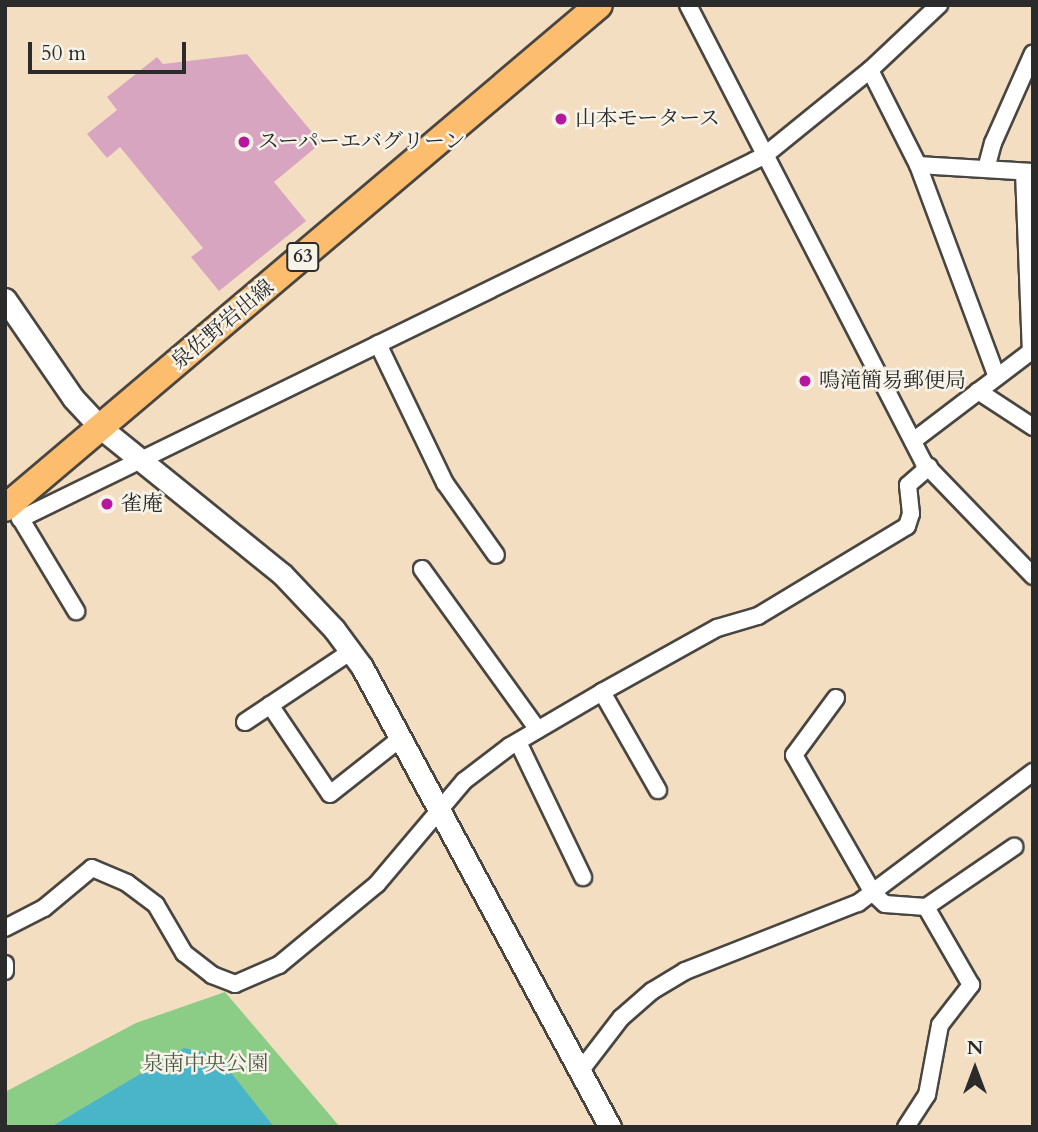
<!DOCTYPE html>
<html>
<head>
<meta charset="utf-8">
<style>
  body { margin:0 }
  #map { position:relative; width:1038px; height:1132px; overflow:hidden; background:#f3dec1; font-family:Cardo,"Noto Serif JP",serif }
  div>[style] { position:absolute }
  [style*='--x'] { left:calc(var(--x)*1px); top:calc(var(--y)*1px); width:calc(var(--w)*1px); rotate:calc(var(--a)*1deg) }
  .green>* { inset:0; background:#8bcd86 }
  .water>* { inset:0; background:#4ab4c8 }
  .building>* { inset:0; background:#d8a5c0 }
  .roads { filter:drop-shadow(2px 0 #494642) drop-shadow(-2px 0 #494642) drop-shadow(0 2px #494642) drop-shadow(0 -2px #494642) }
  .minor>* { height:16px; margin:-8px; padding:0 8px; transform-origin:8px; border-radius:8px; background:#fff }
  .tertiary>* { height:21px; margin:-10.5px; padding:0 10.5px; transform-origin:10.5px; border-radius:10.5px; background:#fff }
  .primary>* { height:26px; margin:-13px; padding:0 13px; transform-origin:13px; border-radius:13px; background:#fcbd6f }
  .dots>* { width:19px; height:19px; translate:-50% -50%; box-sizing:border-box; border:4px solid #f7f3e8; border-radius:50% }
  span { translate:-50% -50%; white-space:nowrap; text-align:center; line-height:1.15; -webkit-text-stroke:5px #f7f3e8; paint-order:stroke }
  .shield-label span { padding:2px 5px; background:#f7f3e8; border:2px solid; border-radius:5px; -webkit-text-stroke-width:0 }
  .shield-label { font-size:19px; color:#2b2b2b; font-weight:700 }
  .poi-label { font-size:21px; color:#2b2b2b }
  .left { translate:0 -50%; text-align:left }
  .street-label { font-size:21px; color:#2b2b2b }
  .park-label { font-size:21px; color:#485c46 }
  .frame { position:absolute; inset:0; border:7px solid #2b2b2b; pointer-events:none }
  .north { position:absolute; left:940px; top:1034px; width:70px; height:70px; -webkit-text-stroke:5px #f7f3e8; paint-order:stroke; rotate:0deg; font-size:19px; font-weight:700; line-height:28px; text-align:center; color:#2b2b2b }
  .north::after { content:''; display:block; margin:auto; width:24px; height:32px; background:#2b2b2b; clip-path:polygon(50% 0,100% 100%,50% 72%,0 100%) }
  .scale { position:absolute; left:28px; top:42px; width:158px; height:32px; box-sizing:border-box; border:4px solid #2b2b2b; border-top:0; padding-left:9px; font-size:21px; line-height:24px; white-space:nowrap; color:#2b2b2b; -webkit-text-stroke:5px #f7f3e8; paint-order:stroke }
</style>
</head>
<body>
<div id="map">
  <div class="green">
    <div style="clip-path:polygon(225px 992px,340px 1127px,5px 1127px,5px 1092px,136px 1023px)"></div>
  </div>
  <div class="water">
    <div style="clip-path:polygon(184px 1048px,212px 1054px,224px 1064px,274px 1127px,51px 1127px)"></div>
  </div>
  <div class="building">
    <div style="clip-path:polygon(247px 54px,321px 143px,274px 182px,306px 221px,219px 291px,191px 257px,203px 248px,120px 147px,107px 158px,87px 134px,117px 110px,107px 97px,157px 57px,163px 64px)"></div>
  </div>
  <div class="roads">
    <div class="minor">
      <div style="--x:688;--y:5;--w:515;--a:62.74"></div>
      <div style="--x:924;--y:463;--w:157;--a:46"></div>
      <div style="--x:870;--y:70;--w:106;--a:63.2"></div>
      <div style="--x:918;--y:165;--w:226;--a:69.6"></div>
      <div style="--x:918;--y:165;--w:115;--a:3.5"></div>
      <div style="--x:986;--y:169;--w:27;--a:-75"></div>
      <div style="--x:993;--y:143;--w:98;--a:-66"></div>
      <div style="--x:1024;--y:172;--w:180;--a:87.8"></div>
      <div style="--x:378;--y:344;--w:154;--a:64.3"></div>
      <div style="--x:445;--y:483;--w:88;--a:54.7"></div>
      <div style="--x:978;--y:391;--w:66;--a:33.2"></div>
      <div style="--x:913;--y:441;--w:151;--a:-37.2"></div>
      <div style="--x:16;--y:511;--w:117;--a:59"></div>
      <div style="--x:20;--y:519;--w:828;--a:-26.01"></div>
      <div style="--x:764;--y:156;--w:136;--a:-39.1"></div>
      <div style="--x:870;--y:70;--w:95;--a:-43.3"></div>
      <div style="--x:422;--y:569;--w:198;--a:54.2"></div>
      <div style="--x:602;--y:692;--w:113;--a:60.3"></div>
      <div style="--x:836;--y:698;--w:71;--a:126.4"></div>
      <div style="--x:794;--y:755;--w:159;--a:60.2"></div>
      <div style="--x:873;--y:893;--w:16;--a:43"></div>
      <div style="--x:885;--y:904;--w:41;--a:4.2"></div>
      <div style="--x:926;--y:907;--w:107;--a:-34.3"></div>
      <div style="--x:270;--y:705;--w:107;--a:56"></div>
      <div style="--x:330;--y:794;--w:90;--a:-38.3"></div>
      <div style="--x:245;--y:722;--w:126;--a:-33.7"></div>
      <div style="--x:518;--y:742;--w:150;--a:64.3"></div>
      <div style="--x:5;--y:928;--w:44;--a:-27.1"></div>
      <div style="--x:44;--y:908;--w:62;--a:-39.8"></div>
      <div style="--x:92;--y:868;--w:38;--a:23"></div>
      <div style="--x:127;--y:883;--w:36;--a:37"></div>
      <div style="--x:156;--y:905;--w:56;--a:59.7"></div>
      <div style="--x:184;--y:953;--w:36;--a:38"></div>
      <div style="--x:212;--y:975;--w:25;--a:21"></div>
      <div style="--x:235;--y:984;--w:48;--a:-23.4"></div>
      <div style="--x:279;--y:965;--w:127;--a:-39.6"></div>
      <div style="--x:377;--y:884;--w:135;--a:-49.8"></div>
      <div style="--x:464;--y:781;--w:58;--a:-37.3"></div>
      <div style="--x:510;--y:746;--w:107;--a:-30.4"></div>
      <div style="--x:602;--y:692;--w:132;--a:-29.1"></div>
      <div style="--x:717;--y:628;--w:43;--a:-16.3"></div>
      <div style="--x:758;--y:616;--w:174;--a:-31.1"></div>
      <div style="--x:907;--y:526;--w:13;--a:-72"></div>
      <div style="--x:911;--y:514;--w:29;--a:-96"></div>
      <div style="--x:908;--y:485;--w:28;--a:-41"></div>
      <div style="--x:5;--y:964;--w:7;--a:90"></div>
      <div style="--x:581;--y:1070;--w:66;--a:-52.4"></div>
      <div style="--x:621;--y:1018;--w:41;--a:-41.1"></div>
      <div style="--x:652;--y:991;--w:39;--a:-31"></div>
      <div style="--x:685;--y:971;--w:186;--a:-21.5"></div>
      <div style="--x:858;--y:903;--w:219;--a:-36.8"></div>
      <div style="--x:906;--y:1127;--w:38;--a:-57"></div>
      <div style="--x:927;--y:1095;--w:71;--a:-79.5"></div>
      <div style="--x:940;--y:1025;--w:51;--a:-52.2"></div>
      <div style="--x:971;--y:985;--w:90;--a:-120"></div>
    </div>
    <div class="tertiary">
      <div style="--x:5;--y:299;--w:120;--a:55.5"></div>
      <div style="--x:73;--y:398;--w:41;--a:47"></div>
      <div style="--x:101;--y:428;--w:233;--a:38.9"></div>
      <div style="--x:282;--y:574;--w:76;--a:46.6"></div>
      <div style="--x:334;--y:629;--w:47;--a:53.6"></div>
      <div style="--x:362;--y:667;--w:523;--a:61.67"></div>
    </div>
    <div class="primary">
      <div style="--x:5;--y:508;--w:778;--a:-40.26"></div>
    </div>
  </div>
  <div class="dots">
    <div style="left:561px;top:119px;background:#b5179e"></div>
    <div style="left:244px;top:142px;background:#b5179e"></div>
    <div style="left:805px;top:381px;background:#b5179e"></div>
    <div style="left:107px;top:504px;background:#b5179e"></div>
  </div>
  <div class="shield-label">
    <span style="left:303px;top:257px">63</span>
  </div>
  <div class="poi-label">
    <span class="left" style="left:575px;top:119px">山本モータース</span>
    <span class="left" style="left:258px;top:142px">スーパーエバグリーン</span>
    <span class="left" style="left:819px;top:381px">鳴滝簡易郵便局</span>
    <span class="left" style="left:121px;top:504px">雀庵</span>
  </div>
  <div class="street-label">
    <span style="left:223px;top:325px;rotate:-40deg">泉佐野岩出線</span>
  </div>
  <div class="park-label">
    <span style="left:205px;top:1064px">泉南中央公園</span>
  </div>
  <div class="frame"></div>
  <div class="north">N</div>
  <div class="scale">50 m</div>
</div>
</body>
</html>
